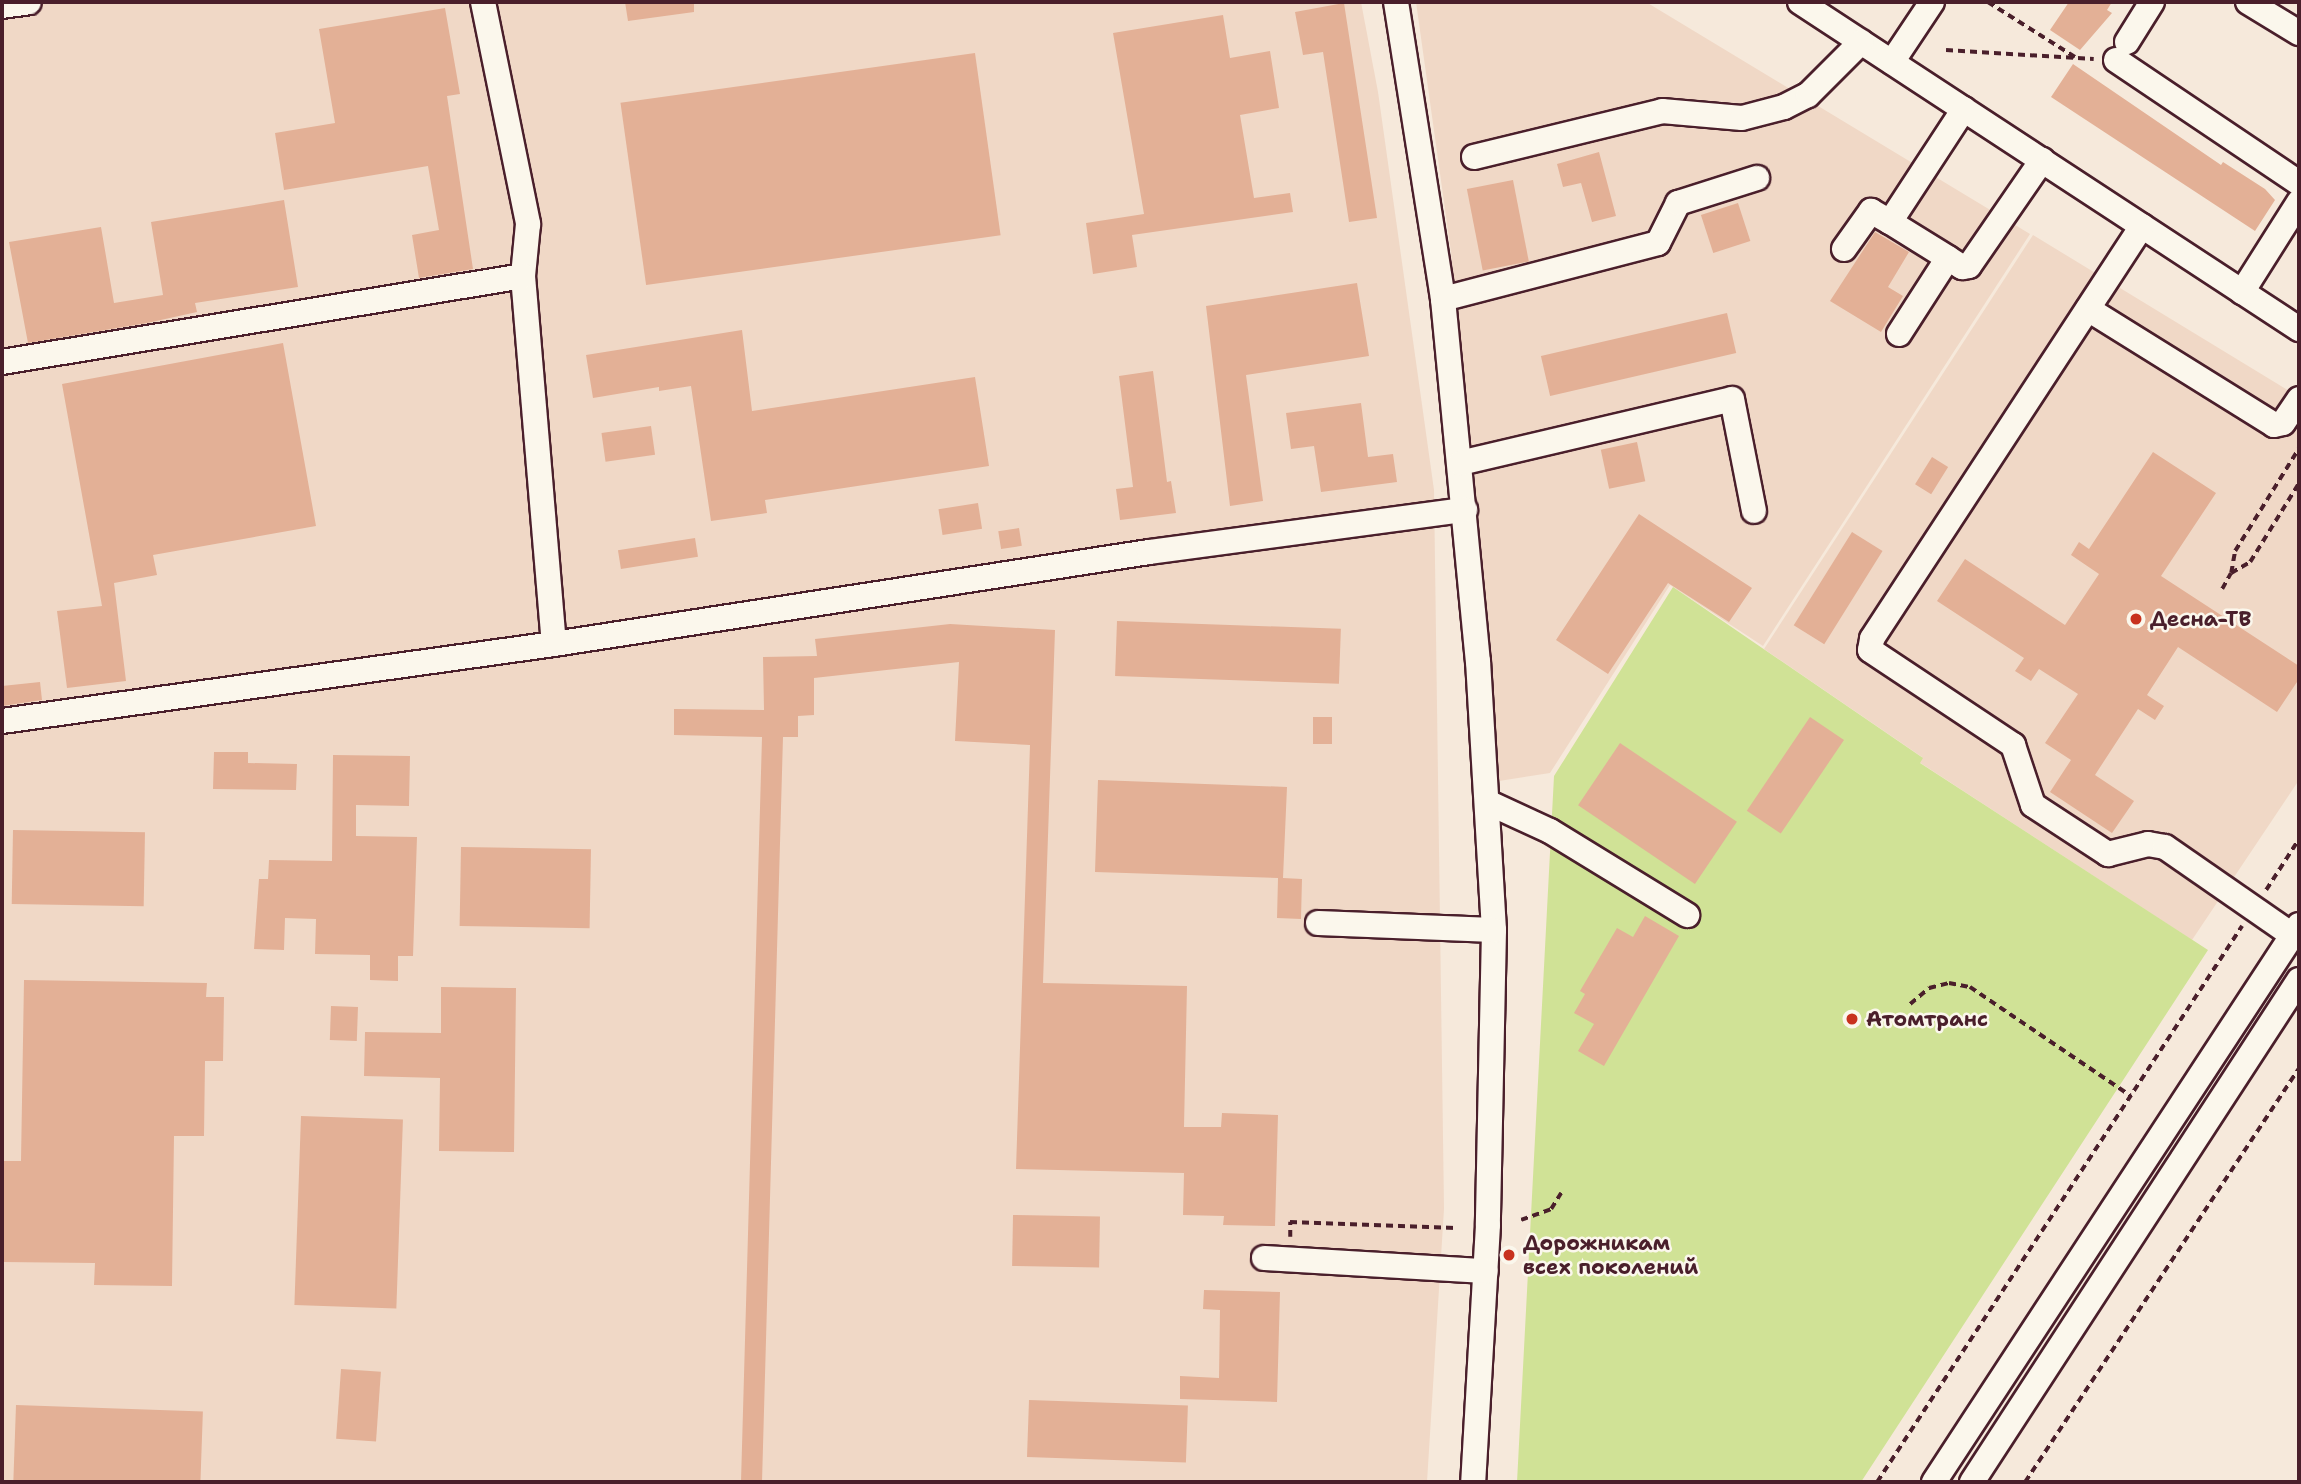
<!DOCTYPE html>
<html>
<head>
<meta charset="utf-8">
<style>
  body { margin:0 }
  #map { position:relative; width:2301px; height:1484px; overflow:hidden; background:#f6e9db; font-family:"Shantell Sans",sans-serif }
  div>[style] { position:absolute }
  [style*='--x'] { left:calc(var(--x)*1px); top:calc(var(--y)*1px); width:calc(var(--w)*1px); rotate:calc(var(--a)*1deg) }
  .built>* { inset:0; background:#f0d8c6 }
  .green>* { inset:0; background:#d0e296 }
  .building>* { inset:0; background:#e3b096; transform-origin:0 0 }
  .path>* { height:3.5px; margin-top:-1.75px; transform-origin:0; background:repeating-linear-gradient(90deg,#4a1f2b 0 7px,transparent 0 12px) }
  .roads { filter:drop-shadow(2px 0 #4a1f2b) drop-shadow(-2px 0 #4a1f2b) drop-shadow(0 2px #4a1f2b) drop-shadow(0 -2px #4a1f2b) }
  .minor>* { height:24px; margin:-12px; padding:0 12px; transform-origin:12px; border-radius:12px; background:#fbf7ec }
  .dots>* { width:19px; height:19px; translate:-50% -50%; box-sizing:border-box; border:4px solid #fbf7ec; border-radius:50% }
  span { translate:-50% -50%; white-space:nowrap; text-align:center; line-height:1.15; -webkit-text-stroke:5px #fbf7ec; paint-order:stroke }
  .poi-label { font-size:21px; color:#4a1f2b; font-weight:700 }
  .left { translate:0 -50%; text-align:left }
  .frame { position:absolute; inset:0; border:4px solid #4a1f2b; pointer-events:none }
</style>
</head>
<body>
<div id="map">
  <div class="built">
    <div style="clip-path:polygon(2px 2px,1361px 2px,1378px 92px,1434px 490px,1444px 1209px,1427px 1482px,2px 1482px)"></div>
    <div style="clip-path:polygon(1416px 2px,1646px 2px,2030px 234px,1763px 646px,1670px 585px,1550px 773px,1499px 781px,1451px 252px)"></div>
    <div style="clip-path:polygon(2033px 235px,2299px 397px,2299px 780px,2192px 940px,1919px 762px,1922px 757px,1764px 649px)"></div>
  </div>
  <div class="green">
    <div style="clip-path:polygon(1673px 587px,1923px 758px,1920px 763px,2208px 950px,1861px 1482px,1517px 1482px,1554px 776px)"></div>
  </div>
  <div class="building">
    <div style="clip-path:polygon(625px 2px,694px 2px,694px 12px,628px 21px)"></div>
    <div style="clip-path:polygon(2069px 2px,2112px 2px,2107px 10px,2112px 13px,2080px 50px,2050px 30px)"></div>
    <div style="clip-path:polygon(1344px 3px,1377px 218px,1349px 222px,1323px 52px,1303px 55px,1295px 12px)"></div>
    <div style="clip-path:polygon(445px 8px,460px 94px,447px 96px,473px 269px,419px 278px,412px 235px,439px 230px,428px 166px,284px 190px,275px 133px,335px 123px,319px 29px)"></div>
    <div style="clip-path:polygon(1223px 15px,1230px 58px,1270px 51px,1279px 108px,1240px 115px,1254px 198px,1290px 193px,1293px 212px,1132px 235px,1137px 267px,1093px 274px,1086px 223px,1144px 214px,1113px 33px)"></div>
    <div style="left:975px;top:53px;width:184px;height:358px;rotate:82deg"></div>
    <div style="clip-path:polygon(2073px 64px,2221px 165px,2223px 162px,2265px 189px,2275px 200px,2255px 231px,2051px 97px)"></div>
    <div style="clip-path:polygon(1599px 152px,1616px 216px,1592px 222px,1581px 183px,1563px 187px,1557px 164px)"></div>
    <div style="left:1513px;top:180px;width:83px;height:47px;rotate:79deg"></div>
    <div style="clip-path:polygon(284px 200px,298px 287px,195px 303px,197px 312px,147px 323px,28px 343px,9px 242px,101px 227px,114px 303px,163px 295px,151px 222px)"></div>
    <div style="left:1738px;top:203px;width:40px;height:39px;rotate:72deg"></div>
    <div style="clip-path:polygon(1875px 232px,1909px 252px,1888px 287px,1903px 296px,1881px 332px,1830px 301px)"></div>
    <div style="clip-path:polygon(1357px 283px,1369px 356px,1246px 375px,1263px 501px,1230px 506px,1206px 306px)"></div>
    <div style="left:1727px;top:313px;width:41px;height:191px;rotate:77deg"></div>
    <div style="clip-path:polygon(742px 330px,752px 411px,975px 377px,989px 466px,765px 500px,767px 513px,711px 521px,691px 386px,659px 391px,659px 387px,593px 398px,586px 355px)"></div>
    <div style="clip-path:polygon(283px 343px,316px 526px,153px 555px,157px 575px,114px 583px,126px 681px,67px 688px,57px 611px,102px 606px,62px 384px)"></div>
    <div style="clip-path:polygon(1153px 371px,1167px 482px,1171px 481px,1176px 513px,1120px 520px,1116px 489px,1133px 487px,1119px 376px)"></div>
    <div style="clip-path:polygon(1361px 403px,1368px 457px,1393px 454px,1397px 482px,1321px 492px,1314px 446px,1291px 449px,1286px 413px)"></div>
    <div style="left:651px;top:426px;width:29px;height:50px;rotate:82deg"></div>
    <div style="left:1637px;top:442px;width:40px;height:37px;rotate:78deg"></div>
    <div style="clip-path:polygon(2153px 452px,2216px 493px,2161px 576px,2299px 666px,2299px 679px,2277px 712px,2178px 647px,2147px 695px,2164px 706px,2155px 720px,2138px 709px,2095px 775px,2134px 801px,2112px 833px,2050px 792px,2071px 760px,2045px 743px,2078px 694px,2039px 669px,2031px 681px,2015px 671px,2024px 658px,1937px 601px,1965px 559px,2065px 625px,2099px 574px,2071px 555px,2079px 542px,2089px 549px)"></div>
    <div style="left:1932px;top:457px;width:19px;height:32px;rotate:32deg"></div>
    <div style="left:978px;top:503px;width:26px;height:40px;rotate:81deg"></div>
    <div style="clip-path:polygon(1639px 514px,1752px 588px,1729px 622px,1668px 583px,1608px 674px,1556px 640px)"></div>
    <div style="left:1019px;top:528px;width:18px;height:21px;rotate:81deg"></div>
    <div style="left:1852px;top:532px;width:36px;height:110px;rotate:32deg"></div>
    <div style="left:695px;top:538px;width:19px;height:78px;rotate:81deg"></div>
    <div style="left:1117px;top:621px;width:224px;height:55px;rotate:2deg"></div>
    <div style="clip-path:polygon(950px 624px,1055px 630px,1043px 983px,1187px 986px,1184px 1127px,1221px 1127px,1222px 1113px,1278px 1115px,1275px 1226px,1223px 1225px,1224px 1216px,1183px 1215px,1184px 1173px,1016px 1169px,1030px 745px,955px 741px,959px 662px,814px 678px,814px 715px,798px 716px,798px 737px,783px 737px,762px 1482px,741px 1482px,762px 737px,674px 735px,674px 709px,764px 710px,763px 657px,817px 656px,815px 639px)"></div>
    <div style="clip-path:polygon(40px 682px,42px 700px,2px 706px,2px 686px)"></div>
    <div style="left:1313px;top:717px;width:19px;height:27px"></div>
    <div style="left:1810px;top:717px;width:41px;height:113px;rotate:34deg"></div>
    <div style="left:1620px;top:743px;width:141px;height:75px;rotate:34deg"></div>
    <div style="clip-path:polygon(214px 752px,248px 752px,248px 763px,297px 764px,296px 790px,213px 789px)"></div>
    <div style="clip-path:polygon(333px 755px,410px 756px,409px 806px,356px 805px,356px 836px,417px 837px,413px 956px,398px 956px,398px 981px,370px 980px,370px 955px,315px 954px,316px 919px,285px 918px,284px 950px,254px 949px,259px 879px,268px 879px,269px 860px,332px 861px)"></div>
    <div style="clip-path:polygon(1098px 780px,1287px 787px,1283px 878px,1302px 879px,1301px 919px,1277px 918px,1278px 878px,1095px 872px)"></div>
    <div style="left:13px;top:830px;width:132px;height:74px;rotate:1deg"></div>
    <div style="left:461px;top:847px;width:130px;height:79px;rotate:1deg"></div>
    <div style="clip-path:polygon(1645px 916px,1679px 936px,1604px 1066px,1578px 1051px,1594px 1024px,1574px 1013px,1585px 994px,1580px 991px,1617px 928px,1633px 937px)"></div>
    <div style="clip-path:polygon(24px 980px,207px 983px,206px 997px,224px 997px,223px 1061px,205px 1061px,204px 1136px,174px 1136px,172px 1286px,94px 1285px,95px 1263px,2px 1262px,2px 1161px,21px 1161px)"></div>
    <div style="clip-path:polygon(441px 987px,516px 988px,514px 1152px,439px 1151px,440px 1078px,364px 1076px,365px 1032px,441px 1033px)"></div>
    <div style="left:331px;top:1006px;width:27px;height:34px;rotate:2deg"></div>
    <div style="left:301px;top:1116px;width:102px;height:189px;rotate:2deg"></div>
    <div style="left:1013px;top:1215px;width:87px;height:51px;rotate:1deg"></div>
    <div style="clip-path:polygon(1204px 1290px,1280px 1292px,1277px 1402px,1180px 1399px,1180px 1376px,1219px 1378px,1220px 1310px,1203px 1309px)"></div>
    <div style="left:341px;top:1369px;width:40px;height:70px;rotate:4deg"></div>
    <div style="left:1029px;top:1400px;width:159px;height:57px;rotate:2deg"></div>
    <div style="left:16px;top:1405px;width:187px;height:77px;rotate:2deg"></div>
  </div>
  <div class="path">
    <div style="--x:1988;--y:2;--w:103;--a:32.3"></div>
    <div style="--x:1946;--y:50;--w:148;--a:3.5"></div>
    <div style="--x:2231;--y:573;--w:22;--a:-30"></div>
    <div style="--x:2250;--y:562;--w:93;--a:-58.2"></div>
    <div style="--x:2222;--y:589;--w:18;--a:-61"></div>
    <div style="--x:2231;--y:573;--w:22;--a:-80"></div>
    <div style="--x:2235;--y:551;--w:121;--a:-58.1"></div>
    <div style="--x:2266;--y:890;--w:61;--a:-57.1"></div>
    <div style="--x:1910;--y:1004;--w:25;--a:-40"></div>
    <div style="--x:1929;--y:988;--w:21;--a:-14"></div>
    <div style="--x:1949;--y:983;--w:21;--a:11"></div>
    <div style="--x:1970;--y:987;--w:194;--a:34.1"></div>
    <div style="--x:1521;--y:1220;--w:32;--a:-20"></div>
    <div style="--x:1551;--y:1209;--w:19;--a:-58"></div>
    <div style="--x:1290;--y:1237;--w:15;--a:-90"></div>
    <div style="--x:1290;--y:1222;--w:166;--a:2.1"></div>
    <div style="--x:1877;--y:1482;--w:665;--a:-56.72"></div>
    <div style="--x:2025;--y:1482;--w:496;--a:-56.5"></div>
  </div>
  <div class="roads">
    <div class="minor">
      <div style="--x:483;--y:2;--w:227;--a:78.5"></div>
      <div style="--x:528;--y:224;--w:52;--a:95.5"></div>
      <div style="--x:523;--y:276;--w:369;--a:85.2"></div>
      <div style="--x:1396;--y:2;--w:301;--a:81"></div>
      <div style="--x:1443;--y:299;--w:364;--a:84.5"></div>
      <div style="--x:1478;--y:661;--w:269;--a:86.6"></div>
      <div style="--x:1494;--y:930;--w:295;--a:91.2"></div>
      <div style="--x:1488;--y:1225;--w:257;--a:93.3"></div>
      <div style="--x:1800;--y:2;--w:597;--a:33.24"></div>
      <div style="--x:2248;--y:2;--w:60;--a:31.3"></div>
      <div style="--x:2;--y:6;--w:27;--a:-8"></div>
      <div style="--x:2127;--y:42;--w:47;--a:-58"></div>
      <div style="--x:2116;--y:60;--w:220;--a:33.9"></div>
      <div style="--x:1892;--y:62;--w:72;--a:-56.3"></div>
      <div style="--x:1474;--y:157;--w:194;--a:-13.7"></div>
      <div style="--x:1662;--y:111;--w:80;--a:5"></div>
      <div style="--x:1742;--y:118;--w:43;--a:-14.7"></div>
      <div style="--x:1784;--y:107;--w:27;--a:-27"></div>
      <div style="--x:1808;--y:95;--w:75;--a:-45"></div>
      <div style="--x:2142;--y:226;--w:493;--a:123.2"></div>
      <div style="--x:1872;--y:639;--w:11;--a:100"></div>
      <div style="--x:1870;--y:650;--w:172;--a:33.6"></div>
      <div style="--x:2013;--y:745;--w:63;--a:71.6"></div>
      <div style="--x:2033;--y:805;--w:90;--a:33.2"></div>
      <div style="--x:2108;--y:854;--w:41;--a:-14"></div>
      <div style="--x:2148;--y:844;--w:17;--a:10"></div>
      <div style="--x:2165;--y:847;--w:155;--a:34.7"></div>
      <div style="--x:1844;--y:249;--w:47;--a:-54.6"></div>
      <div style="--x:1871;--y:211;--w:22;--a:30"></div>
      <div style="--x:1948;--y:258;--w:17;--a:33"></div>
      <div style="--x:1962;--y:267;--w:7;--a:-8"></div>
      <div style="--x:1969;--y:266;--w:129;--a:-55.4"></div>
      <div style="--x:2242;--y:292;--w:107;--a:-57.7"></div>
      <div style="--x:1443;--y:299;--w:222;--a:-14.6"></div>
      <div style="--x:1658;--y:243;--w:45;--a:-63.4"></div>
      <div style="--x:1678;--y:203;--w:83;--a:-17.6"></div>
      <div style="--x:2088;--y:309;--w:219;--a:31.9"></div>
      <div style="--x:2274;--y:425;--w:9;--a:-13"></div>
      <div style="--x:2283;--y:423;--w:29;--a:-56"></div>
      <div style="--x:1899;--y:334;--w:90;--a:-57.2"></div>
      <div style="--x:1948;--y:258;--w:68;--a:-148.2"></div>
      <div style="--x:1890;--y:222;--w:135;--a:-56.8"></div>
      <div style="--x:2;--y:362;--w:528;--a:-9.37"></div>
      <div style="--x:1460;--y:463;--w:279;--a:-13.2"></div>
      <div style="--x:1732;--y:399;--w:114;--a:78.9"></div>
      <div style="--x:2;--y:721;--w:557;--a:-7.94"></div>
      <div style="--x:554;--y:644;--w:602;--a:-8.79"></div>
      <div style="--x:1149;--y:552;--w:319;--a:-7.6"></div>
      <div style="--x:1487;--y:802;--w:69;--a:24.7"></div>
      <div style="--x:1550;--y:831;--w:161;--a:31.5"></div>
      <div style="--x:1318;--y:923;--w:176;--a:2.3"></div>
      <div style="--x:1264;--y:1258;--w:222;--a:3.4"></div>
      <div style="--x:1934;--y:1482;--w:666;--a:-56.76"></div>
      <div style="--x:1972;--y:1482;--w:599;--a:-56.92"></div>
    </div>
  </div>
  <div class="dots">
    <div style="left:2136px;top:619px;background:#c8321e"></div>
    <div style="left:1852px;top:1019px;background:#c8321e"></div>
    <div style="left:1509px;top:1255px;background:#c8321e"></div>
  </div>
  <div class="poi-label">
    <span class="left" style="left:2150px;top:619px">Десна-ТВ</span>
    <span class="left" style="left:1866px;top:1019px">Атомтранс</span>
    <span class="left" style="left:1523px;top:1255px">Дорожникам<br>всех поколений</span>
  </div>
  <div class="frame"></div>
</div>
</body>
</html>
